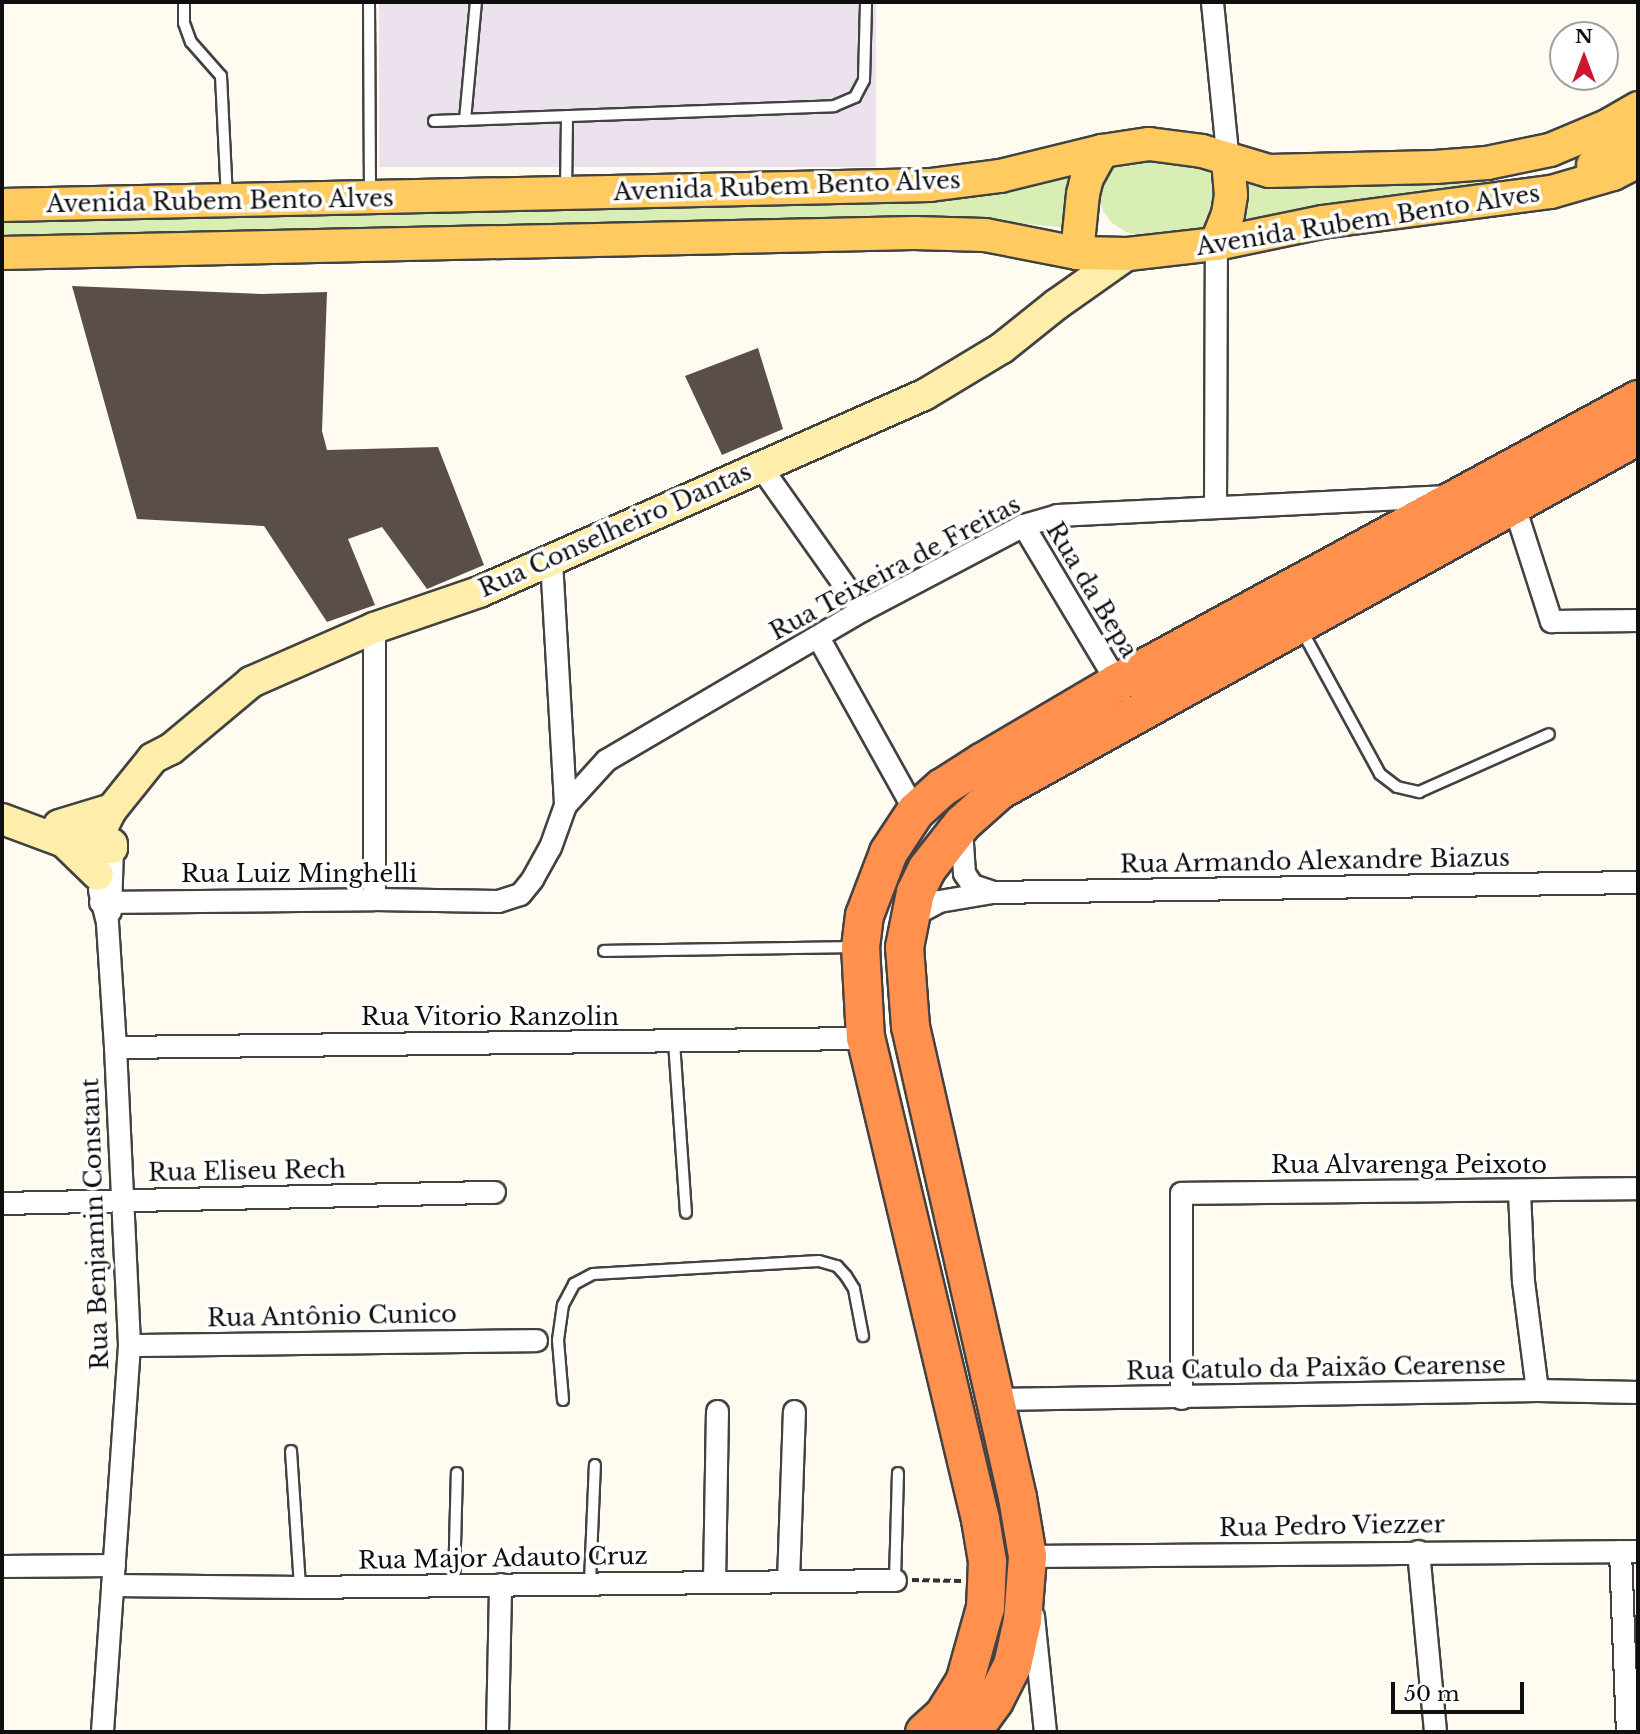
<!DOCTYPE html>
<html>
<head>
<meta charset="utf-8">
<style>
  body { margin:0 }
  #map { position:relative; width:1640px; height:1734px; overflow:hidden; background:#fffbf0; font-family:"Libre Baskerville",serif }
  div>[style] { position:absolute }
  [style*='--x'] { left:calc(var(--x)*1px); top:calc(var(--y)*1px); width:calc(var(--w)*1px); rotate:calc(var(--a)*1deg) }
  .industrial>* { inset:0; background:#ece2ee; transform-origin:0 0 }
  .green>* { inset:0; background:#d8eeb5 }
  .building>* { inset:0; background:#594e4a }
  .path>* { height:3.5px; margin-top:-1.75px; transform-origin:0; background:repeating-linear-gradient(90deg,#313131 0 7px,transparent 0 10.5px) }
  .roads { filter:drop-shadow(2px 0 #424242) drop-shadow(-2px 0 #424242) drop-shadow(0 2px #424242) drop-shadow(0 -2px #424242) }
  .lane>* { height:10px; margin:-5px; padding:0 5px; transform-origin:5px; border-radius:5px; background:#fff }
  .street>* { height:21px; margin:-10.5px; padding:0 10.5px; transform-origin:10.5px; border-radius:10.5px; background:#fff }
  .secondary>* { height:30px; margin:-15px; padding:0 15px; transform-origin:15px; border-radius:15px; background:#ffeeab }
  .primary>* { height:32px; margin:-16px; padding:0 16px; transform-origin:16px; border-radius:16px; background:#ffca60 }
  .highway>* { height:37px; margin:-18.5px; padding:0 18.5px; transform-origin:18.5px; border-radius:18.5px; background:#ff904e }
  span { translate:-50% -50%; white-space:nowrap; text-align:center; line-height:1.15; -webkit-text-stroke:7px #fff; paint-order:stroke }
  .street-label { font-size:24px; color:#0f0f0f }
  .frame { position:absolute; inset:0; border:4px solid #0f0f0f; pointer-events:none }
  .north { position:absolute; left:1549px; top:21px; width:70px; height:70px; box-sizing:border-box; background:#fff; border:2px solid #9f9f9f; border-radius:50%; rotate:0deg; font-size:19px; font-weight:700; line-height:28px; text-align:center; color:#0f0f0f }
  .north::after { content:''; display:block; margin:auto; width:24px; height:32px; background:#ce1730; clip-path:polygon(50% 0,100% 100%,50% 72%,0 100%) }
  .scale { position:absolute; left:1391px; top:1682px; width:133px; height:32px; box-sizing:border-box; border:4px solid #0f0f0f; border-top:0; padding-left:9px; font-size:21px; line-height:24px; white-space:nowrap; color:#0f0f0f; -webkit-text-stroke:5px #fff; paint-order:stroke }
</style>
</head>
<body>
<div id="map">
  <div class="industrial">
    <div style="left:379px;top:2px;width:497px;height:165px"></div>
  </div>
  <div class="green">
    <div style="clip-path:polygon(1131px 156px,1200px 163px,1210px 173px,1217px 189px,1215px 208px,1208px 225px,1196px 234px,1145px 238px,1126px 232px,1112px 223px,1103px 211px,1098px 194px,1105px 176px,1117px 161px)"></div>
    <div style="clip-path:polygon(1069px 170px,1068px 201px,1074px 229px,985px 219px,906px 216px,2px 241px,2px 216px)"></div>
    <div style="clip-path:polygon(1490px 182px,1239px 227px,1241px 183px)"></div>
  </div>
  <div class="building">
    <div style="clip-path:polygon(72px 286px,262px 294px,327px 292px,322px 431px,327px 450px,438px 447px,484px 565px,427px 589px,382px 527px,348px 539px,375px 605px,327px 622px,264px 526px,137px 519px)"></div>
    <div style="clip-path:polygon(758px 348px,783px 429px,722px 455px,685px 376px)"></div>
  </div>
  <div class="path">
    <div style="--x:912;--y:1580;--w:49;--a:1.2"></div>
  </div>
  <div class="roads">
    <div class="lane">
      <div style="--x:184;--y:2;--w:21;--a:90"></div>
      <div style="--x:184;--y:23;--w:20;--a:70"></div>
      <div style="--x:191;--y:42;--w:45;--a:48.6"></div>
      <div style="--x:221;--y:76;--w:122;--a:87.2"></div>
      <div style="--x:369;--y:2;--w:193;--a:89.7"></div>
      <div style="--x:465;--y:120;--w:119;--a:-84.7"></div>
      <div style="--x:434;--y:121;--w:400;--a:-2.1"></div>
      <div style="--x:834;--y:106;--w:23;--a:-23"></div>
      <div style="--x:855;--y:97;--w:19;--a:-62"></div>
      <div style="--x:864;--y:80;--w:78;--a:-88.5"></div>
      <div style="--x:566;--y:190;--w:74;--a:-89.2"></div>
      <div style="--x:1301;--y:629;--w:165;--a:61.4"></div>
      <div style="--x:1380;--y:774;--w:21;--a:37"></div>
      <div style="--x:1397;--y:787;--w:23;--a:13"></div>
      <div style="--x:1419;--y:792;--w:142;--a:-24"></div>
      <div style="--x:604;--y:951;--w:249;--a:-0.9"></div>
      <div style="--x:674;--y:1042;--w:171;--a:86"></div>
      <div style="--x:563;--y:1400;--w:60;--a:-94.8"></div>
      <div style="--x:558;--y:1340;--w:35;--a:-82"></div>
      <div style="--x:563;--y:1305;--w:24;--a:-62"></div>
      <div style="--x:574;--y:1284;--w:21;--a:-28"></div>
      <div style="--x:593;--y:1274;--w:226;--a:-3.3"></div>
      <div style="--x:819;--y:1261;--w:19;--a:16"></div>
      <div style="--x:837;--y:1266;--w:13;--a:48"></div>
      <div style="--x:846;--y:1276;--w:15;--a:58"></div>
      <div style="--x:854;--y:1289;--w:48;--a:79.2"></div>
      <div style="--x:291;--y:1451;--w:136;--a:86.2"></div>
      <div style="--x:895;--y:1580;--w:107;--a:-88.4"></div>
      <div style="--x:590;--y:1582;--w:117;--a:-87.6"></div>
      <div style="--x:454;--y:1584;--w:111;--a:-88.5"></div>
    </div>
    <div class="street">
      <div style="--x:1212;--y:2;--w:160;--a:84.3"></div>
      <div style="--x:760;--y:466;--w:176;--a:54.7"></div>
      <div style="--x:1215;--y:506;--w:262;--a:-89.8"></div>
      <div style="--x:1514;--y:506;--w:121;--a:72.2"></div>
      <div style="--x:1551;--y:621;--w:87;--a:-0.7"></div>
      <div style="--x:1023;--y:525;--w:183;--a:59.1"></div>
      <div style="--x:551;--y:560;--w:245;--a:86.7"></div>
      <div style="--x:818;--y:637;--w:199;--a:60.9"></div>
      <div style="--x:961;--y:828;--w:45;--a:86.2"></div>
      <div style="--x:964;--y:873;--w:14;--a:56"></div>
      <div style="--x:972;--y:885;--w:19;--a:18"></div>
      <div style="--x:99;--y:890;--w:34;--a:76"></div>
      <div style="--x:107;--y:923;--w:124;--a:86.3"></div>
      <div style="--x:115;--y:1047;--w:298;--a:87.3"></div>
      <div style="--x:129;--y:1345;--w:388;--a:94"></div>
      <div style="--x:374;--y:899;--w:271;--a:-90"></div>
      <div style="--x:100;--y:902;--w:274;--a:-0.6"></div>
      <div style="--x:374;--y:899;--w:124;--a:0.9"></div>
      <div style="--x:498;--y:901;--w:23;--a:-18"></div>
      <div style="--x:520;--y:894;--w:19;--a:-51"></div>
      <div style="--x:532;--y:879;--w:37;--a:-61"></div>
      <div style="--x:550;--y:847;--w:45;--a:-70.3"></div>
      <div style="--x:565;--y:805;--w:61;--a:-47.7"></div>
      <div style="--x:606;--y:760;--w:297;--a:-30.4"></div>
      <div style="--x:862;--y:610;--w:182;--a:-27.8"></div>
      <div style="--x:1023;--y:525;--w:35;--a:-16"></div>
      <div style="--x:1057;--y:515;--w:391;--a:-2.8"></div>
      <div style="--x:110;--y:911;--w:63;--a:-88.2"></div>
      <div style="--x:909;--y:917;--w:34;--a:-28"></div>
      <div style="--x:939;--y:901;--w:54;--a:-9.6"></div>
      <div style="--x:992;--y:892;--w:646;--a:-0.89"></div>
      <div style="--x:115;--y:1047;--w:750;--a:-0.69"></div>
      <div style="--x:1519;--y:1191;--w:90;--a:87.5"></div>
      <div style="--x:1523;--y:1281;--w:110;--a:82.7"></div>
      <div style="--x:2;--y:1203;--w:492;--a:-1.3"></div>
      <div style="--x:129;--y:1345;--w:407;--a:-0.7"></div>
      <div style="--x:1181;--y:1398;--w:205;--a:-90"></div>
      <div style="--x:1181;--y:1193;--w:457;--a:-0.6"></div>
      <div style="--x:995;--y:1399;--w:542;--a:-0.95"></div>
      <div style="--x:1537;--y:1390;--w:101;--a:1.1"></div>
      <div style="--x:1418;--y:1551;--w:182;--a:84.6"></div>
      <div style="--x:1620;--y:1551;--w:181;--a:87.8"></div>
      <div style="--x:2;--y:1566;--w:112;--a:-0.5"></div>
      <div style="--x:1028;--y:1566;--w:10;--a:-96"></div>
      <div style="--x:1027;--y:1556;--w:611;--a:-0.47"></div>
      <div style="--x:788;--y:1581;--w:170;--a:-88"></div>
      <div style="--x:714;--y:1582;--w:171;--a:-89"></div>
      <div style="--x:112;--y:1585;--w:188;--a:0.6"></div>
      <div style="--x:300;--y:1587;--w:595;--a:-0.67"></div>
      <div style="--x:1033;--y:1616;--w:117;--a:84.1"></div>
      <div style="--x:497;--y:1732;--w:148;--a:-88.8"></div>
    </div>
    <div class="secondary">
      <div style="--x:2;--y:819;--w:66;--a:20.4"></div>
      <div style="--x:64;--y:842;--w:34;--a:10"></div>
      <div style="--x:97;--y:848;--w:15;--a:0"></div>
      <div style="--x:112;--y:848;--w:4;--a:-90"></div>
      <div style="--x:59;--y:825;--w:55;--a:-16.8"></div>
      <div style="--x:64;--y:842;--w:47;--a:44.1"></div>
      <div style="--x:97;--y:848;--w:14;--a:-82"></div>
      <div style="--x:99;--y:834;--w:28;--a:-63"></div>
      <div style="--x:112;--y:809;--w:65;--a:-51.2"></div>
      <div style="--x:153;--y:758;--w:20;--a:-27"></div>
      <div style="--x:171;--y:749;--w:104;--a:-39.9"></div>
      <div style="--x:251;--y:682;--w:134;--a:-23.7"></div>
      <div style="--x:374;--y:628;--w:111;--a:-18.9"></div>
      <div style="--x:479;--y:592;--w:487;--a:-23.9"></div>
      <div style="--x:924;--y:395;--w:91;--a:-31.1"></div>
      <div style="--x:1002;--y:348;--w:70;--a:-38.7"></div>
      <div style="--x:1057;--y:304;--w:87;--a:-35.2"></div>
    </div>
    <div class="primary">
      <div style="--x:1593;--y:165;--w:54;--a:-33.7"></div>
      <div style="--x:2;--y:205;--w:928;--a:-1.23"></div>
      <div style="--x:930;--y:185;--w:71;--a:-7.3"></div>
      <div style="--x:1000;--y:176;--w:105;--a:-13.8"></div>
      <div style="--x:1102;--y:151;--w:48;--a:-8.5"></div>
      <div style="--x:1149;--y:144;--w:53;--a:7.5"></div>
      <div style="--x:1202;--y:151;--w:70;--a:16.6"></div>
      <div style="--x:1269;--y:171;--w:166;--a:-1.4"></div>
      <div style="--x:1435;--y:167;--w:52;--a:-4.4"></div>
      <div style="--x:1487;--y:163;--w:64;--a:-11.7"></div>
      <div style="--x:1550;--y:150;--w:62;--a:-22.8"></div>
      <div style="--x:1607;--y:126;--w:36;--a:-30"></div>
      <div style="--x:1216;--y:244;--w:32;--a:-68"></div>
      <div style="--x:1228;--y:214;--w:19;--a:-81"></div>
      <div style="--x:1231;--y:195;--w:34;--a:-95"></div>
      <div style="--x:2;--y:253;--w:912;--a:-1.26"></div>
      <div style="--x:914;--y:233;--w:71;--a:1.6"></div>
      <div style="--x:985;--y:235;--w:94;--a:11.1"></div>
      <div style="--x:1077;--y:253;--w:51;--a:1.1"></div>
      <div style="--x:1128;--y:254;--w:89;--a:-6.5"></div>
      <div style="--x:1216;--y:244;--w:108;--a:-11.7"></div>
      <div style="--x:1322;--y:222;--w:231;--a:-7.5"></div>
      <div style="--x:1551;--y:192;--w:65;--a:-16.2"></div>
      <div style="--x:1613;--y:174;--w:28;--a:-27"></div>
      <div style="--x:1077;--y:253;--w:59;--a:-84.2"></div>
      <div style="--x:1083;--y:194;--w:16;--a:-76"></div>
      <div style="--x:1087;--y:178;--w:31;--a:-61"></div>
    </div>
    <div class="highway">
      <div style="--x:924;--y:1732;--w:25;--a:-42"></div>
      <div style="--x:943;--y:1715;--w:39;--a:-58"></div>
      <div style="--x:964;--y:1682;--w:78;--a:-74.4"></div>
      <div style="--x:985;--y:1607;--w:46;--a:-87.5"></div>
      <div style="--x:987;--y:1561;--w:43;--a:-99.5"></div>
      <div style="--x:980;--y:1519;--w:495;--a:-103.4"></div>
      <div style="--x:865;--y:1038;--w:91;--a:-93.1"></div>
      <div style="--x:860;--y:947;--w:32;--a:-83"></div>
      <div style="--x:864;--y:915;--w:67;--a:-69.1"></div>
      <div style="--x:888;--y:852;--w:49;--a:-56.6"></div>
      <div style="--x:915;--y:811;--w:36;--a:-42"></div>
      <div style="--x:942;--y:787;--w:49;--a:-32.4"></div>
      <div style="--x:983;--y:761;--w:156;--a:-30.5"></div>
      <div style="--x:1117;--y:682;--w:593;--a:-28.51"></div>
      <div style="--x:971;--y:1732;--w:39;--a:-54"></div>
      <div style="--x:994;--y:1700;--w:39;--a:-63"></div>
      <div style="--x:1012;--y:1665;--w:46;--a:-77.5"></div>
      <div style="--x:1022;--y:1620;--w:64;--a:-85.5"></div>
      <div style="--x:1027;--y:1556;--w:60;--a:-99.6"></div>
      <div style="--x:1017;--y:1497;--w:483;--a:-102.8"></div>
      <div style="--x:910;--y:1026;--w:79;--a:-94.3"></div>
      <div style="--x:904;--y:947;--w:56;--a:-78.7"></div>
      <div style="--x:915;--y:892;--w:25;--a:-64"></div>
      <div style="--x:926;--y:869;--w:58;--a:-52"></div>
      <div style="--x:962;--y:823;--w:50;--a:-41.7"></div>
      <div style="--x:999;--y:790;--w:731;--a:-29.05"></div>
    </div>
  </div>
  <div class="street-label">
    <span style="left:787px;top:186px;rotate:-2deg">Avenida Rubem Bento Alves</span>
    <span style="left:220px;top:201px;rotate:-1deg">Avenida Rubem Bento Alves</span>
    <span style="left:1368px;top:220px;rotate:-9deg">Avenida Rubem Bento Alves</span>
    <span style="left:615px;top:530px;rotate:-24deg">Rua Conselheiro Dantas</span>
    <span style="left:895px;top:568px;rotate:-28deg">Rua Teixeira de Freitas</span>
    <span style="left:1092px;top:590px;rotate:59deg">Rua da Bepa</span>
    <span style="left:1315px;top:861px;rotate:-1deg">Rua Armando Alexandre Biazus</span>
    <span style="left:299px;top:874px">Rua Luiz Minghelli</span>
    <span style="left:490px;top:1017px">Rua Vitorio Ranzolin</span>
    <span style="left:1409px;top:1165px">Rua Alvarenga Peixoto</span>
    <span style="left:247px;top:1171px;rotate:-1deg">Rua Eliseu Rech</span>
    <span style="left:95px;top:1224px;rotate:-92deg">Rua Benjamin Constant</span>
    <span style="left:332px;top:1316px;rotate:-1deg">Rua Antônio Cunico</span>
    <span style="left:1316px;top:1368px;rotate:-1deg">Rua Catulo da Paixão Cearense</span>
    <span style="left:1332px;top:1526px;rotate:-1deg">Rua Pedro Viezzer</span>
    <span style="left:503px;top:1558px;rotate:-1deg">Rua Major Adauto Cruz</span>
  </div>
  <div class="frame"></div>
  <div class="north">N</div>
  <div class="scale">50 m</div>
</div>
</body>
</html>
